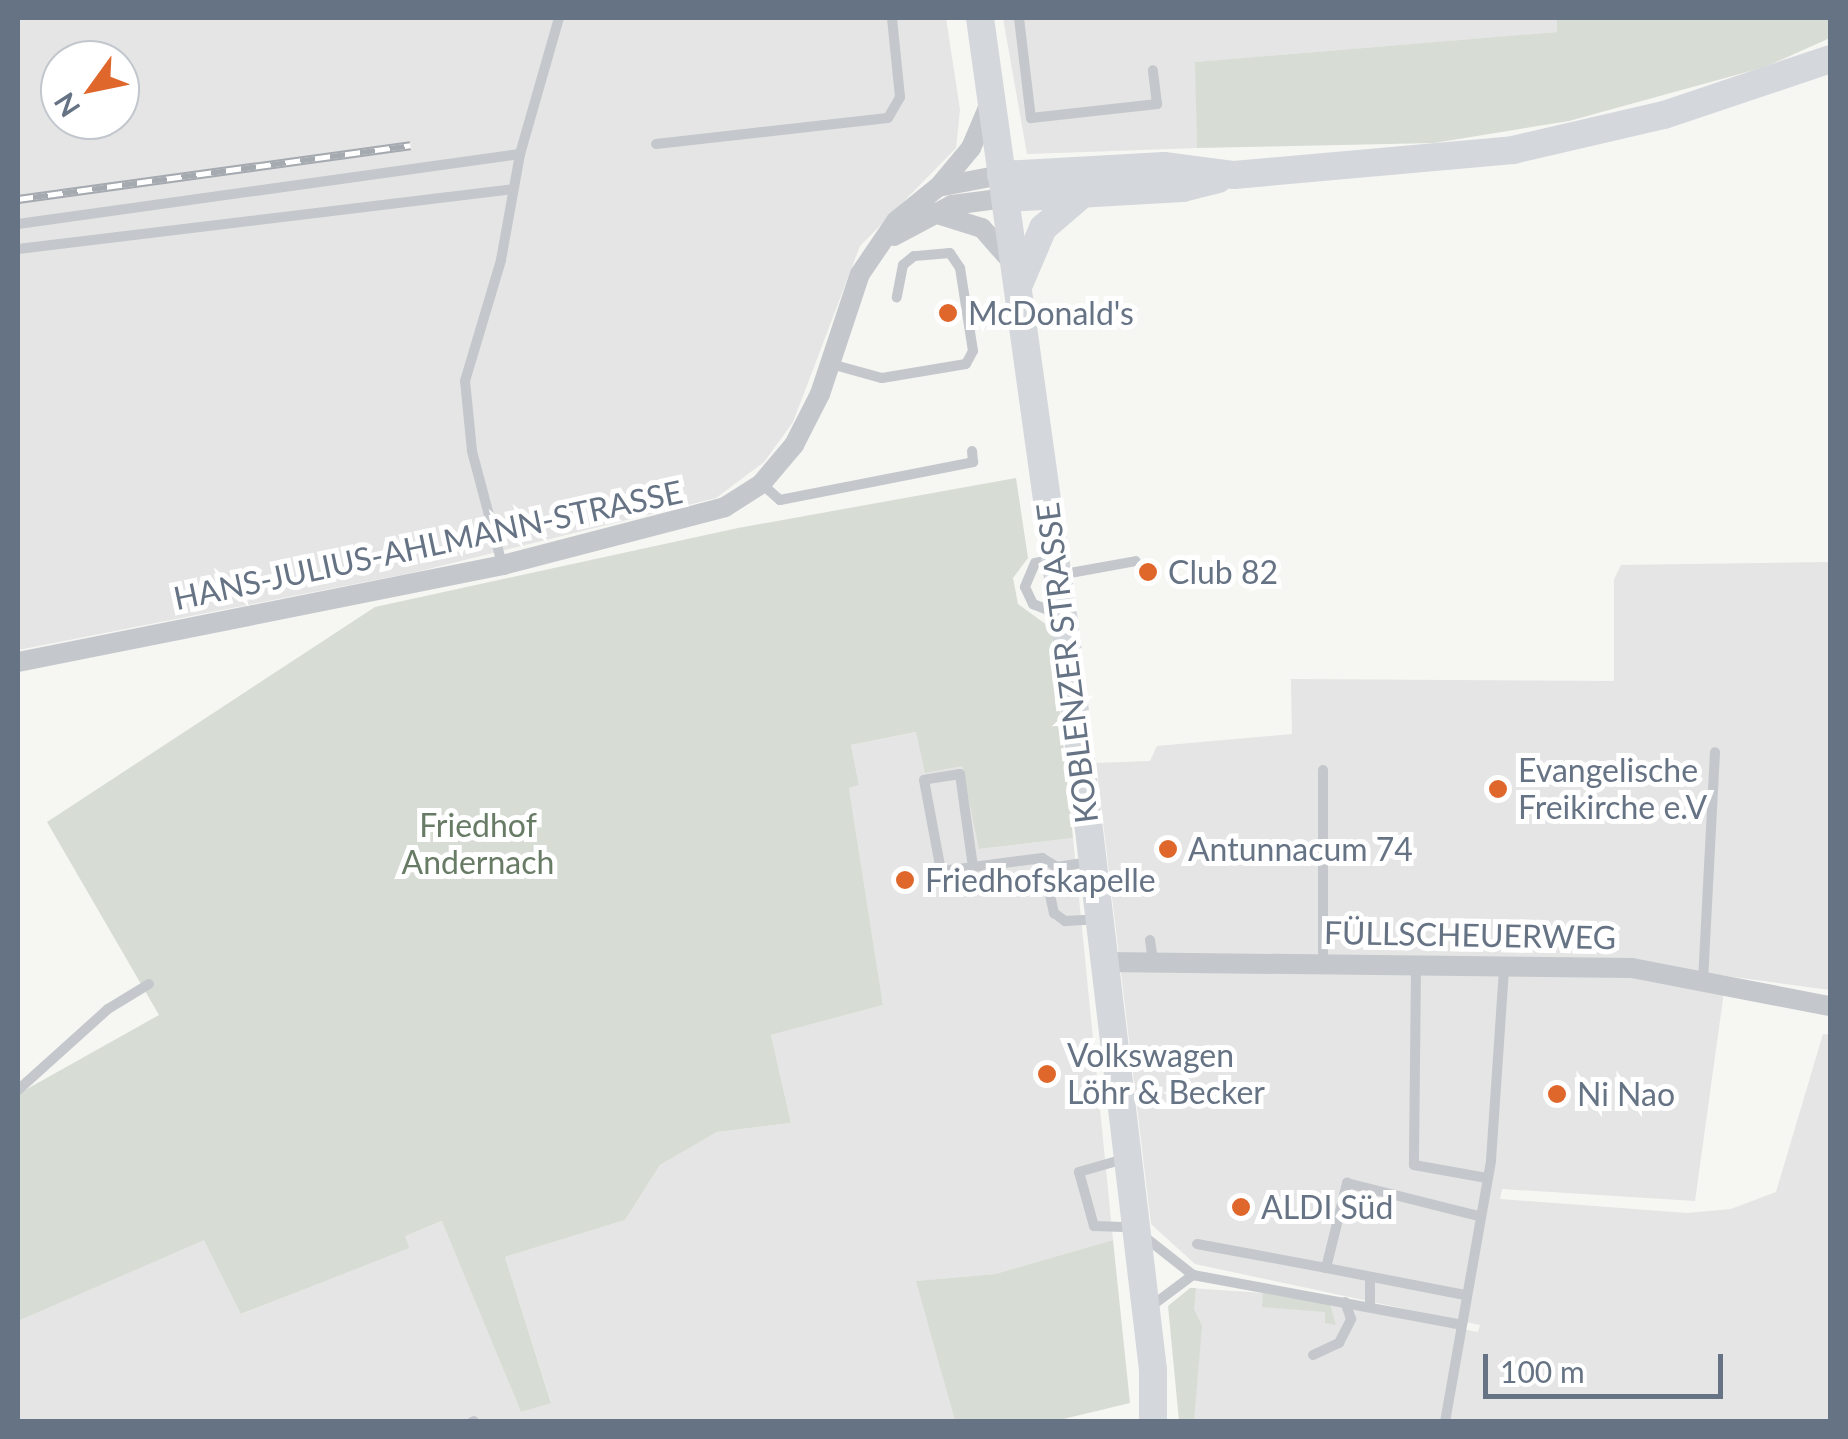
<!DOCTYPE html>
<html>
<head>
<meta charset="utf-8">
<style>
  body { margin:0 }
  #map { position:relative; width:1848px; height:1439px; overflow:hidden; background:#f6f6f3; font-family:Lato,sans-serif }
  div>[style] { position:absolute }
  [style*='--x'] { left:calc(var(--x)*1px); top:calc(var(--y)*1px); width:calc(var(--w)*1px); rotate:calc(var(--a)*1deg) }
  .built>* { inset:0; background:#e4e5e4 }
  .green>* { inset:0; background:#d7ddd4 }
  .lane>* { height:10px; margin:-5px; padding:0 5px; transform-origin:5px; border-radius:5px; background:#c4c7cb }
  .street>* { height:20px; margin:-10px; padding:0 10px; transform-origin:10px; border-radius:10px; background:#c4c7cb }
  .secondary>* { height:28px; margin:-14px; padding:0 14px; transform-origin:14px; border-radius:14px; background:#d4d8dc }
  .rail>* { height:9px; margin-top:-4.5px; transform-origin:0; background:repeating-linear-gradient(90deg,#fff 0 15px,#a5a9b0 0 30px); box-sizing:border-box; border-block:2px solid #a5a9b0 }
  .dots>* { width:28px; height:28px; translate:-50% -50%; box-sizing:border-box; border:5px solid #fff; border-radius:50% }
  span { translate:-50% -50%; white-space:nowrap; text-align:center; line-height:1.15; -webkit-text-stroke:10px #fff; paint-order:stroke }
  .poi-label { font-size:32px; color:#667384 }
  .left { translate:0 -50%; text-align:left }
  .street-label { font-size:32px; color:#667384 }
  .park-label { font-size:32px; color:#677b65 }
  .frame { position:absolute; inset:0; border:20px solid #667384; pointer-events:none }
  .north { position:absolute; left:40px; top:40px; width:100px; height:100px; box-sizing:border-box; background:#fff; border:2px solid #c2c7ce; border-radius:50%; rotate:237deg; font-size:28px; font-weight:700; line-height:40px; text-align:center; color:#667384 }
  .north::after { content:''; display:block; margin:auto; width:35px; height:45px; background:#df672b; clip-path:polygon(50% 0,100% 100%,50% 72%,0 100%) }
  .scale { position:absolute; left:1483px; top:1354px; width:240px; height:45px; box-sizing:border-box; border:5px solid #667384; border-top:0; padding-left:12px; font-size:30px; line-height:35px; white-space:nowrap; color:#667384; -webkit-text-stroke:8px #fff; paint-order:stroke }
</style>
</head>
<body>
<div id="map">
  <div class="built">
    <div style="clip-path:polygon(evenodd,18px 18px,946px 18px,960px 110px,956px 148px,860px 246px,793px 422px,764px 462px,716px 498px,416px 572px,18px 650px,18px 18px,60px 60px,120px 60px,120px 120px,60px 120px,60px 60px)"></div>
    <div style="clip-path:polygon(1003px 18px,1557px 18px,1558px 32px,1196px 62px,1197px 148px,1027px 154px)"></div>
    <div style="clip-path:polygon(1830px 562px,1830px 990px,1645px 965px,1725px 984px,1695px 1201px,1502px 1189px,1500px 1199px,1687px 1213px,1731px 1209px,1776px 1192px,1823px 1034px,1830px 1035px,1830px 1421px,1179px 1421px,1190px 1288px,1263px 1293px,1478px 1332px,1480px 1325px,1195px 1264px,1151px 1224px,1096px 763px,1150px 761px,1157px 746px,1292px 734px,1291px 679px,1614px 681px,1614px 579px,1621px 565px)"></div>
    <div style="clip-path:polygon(917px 732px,962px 766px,980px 849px,1073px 838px,1113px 1240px,995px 1274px,917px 1281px,955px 1421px,18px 1421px,18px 1321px,204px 1239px,242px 1314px,408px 1247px,404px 1236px,443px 1221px,521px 1412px,551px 1402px,505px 1257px,625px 1220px,660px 1165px,717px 1132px,791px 1123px,771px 1035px,883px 1005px,849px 788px,859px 785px,851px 745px)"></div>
  </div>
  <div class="green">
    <div style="clip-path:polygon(1557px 18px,1830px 18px,1830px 38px,1765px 67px,1569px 121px,1434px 143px,1197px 148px,1195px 62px,1557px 32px)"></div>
    <div style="clip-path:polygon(1016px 478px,1028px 558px,1013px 578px,1018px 604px,1051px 628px,1073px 838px,979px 849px,962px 766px,925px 773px,916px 732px,851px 745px,859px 785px,849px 788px,883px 1005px,771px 1035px,791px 1123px,717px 1132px,660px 1165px,625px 1220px,505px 1257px,551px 1403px,521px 1412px,442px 1221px,405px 1236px,409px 1248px,241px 1314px,204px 1240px,18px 1321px,18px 1094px,159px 1015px,47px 822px,375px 607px,738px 528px)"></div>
    <div style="clip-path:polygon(1113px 1240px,1130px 1403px,1055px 1421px,955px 1421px,916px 1281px,995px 1274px)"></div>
    <div style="clip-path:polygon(1190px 1288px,1196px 1288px,1194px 1309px,1202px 1326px,1194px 1421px,1179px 1421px,1168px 1306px)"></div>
    <div style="clip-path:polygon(1263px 1293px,1330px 1304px,1336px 1325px,1325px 1323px,1325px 1312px,1262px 1307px)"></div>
  </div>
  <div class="lane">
    <div style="--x:1019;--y:18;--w:101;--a:83.2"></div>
    <div style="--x:1031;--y:118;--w:127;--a:-6.3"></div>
    <div style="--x:1157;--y:104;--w:34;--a:-97"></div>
    <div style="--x:656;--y:144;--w:233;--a:-6.4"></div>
    <div style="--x:888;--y:118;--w:24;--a:-60"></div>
    <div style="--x:900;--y:97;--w:79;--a:-95.8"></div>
    <div style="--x:18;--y:224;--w:507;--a:-7.94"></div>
    <div style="--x:520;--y:154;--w:141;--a:-74"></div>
    <div style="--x:18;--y:249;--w:497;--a:-6.9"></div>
    <div style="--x:831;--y:364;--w:53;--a:15.4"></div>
    <div style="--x:882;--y:378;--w:85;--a:-9.5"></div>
    <div style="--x:966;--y:364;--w:15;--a:-62"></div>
    <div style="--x:973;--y:351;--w:84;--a:-98.9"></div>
    <div style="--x:960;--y:268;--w:18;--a:-124"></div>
    <div style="--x:950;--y:253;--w:36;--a:175"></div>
    <div style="--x:914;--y:256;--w:14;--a:141"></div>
    <div style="--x:903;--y:265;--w:33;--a:101"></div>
    <div style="--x:762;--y:484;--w:24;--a:42"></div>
    <div style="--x:780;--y:500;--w:197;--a:-11.1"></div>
    <div style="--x:973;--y:462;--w:11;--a:-95"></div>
    <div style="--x:1055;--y:559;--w:20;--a:169"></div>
    <div style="--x:1035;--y:563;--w:26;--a:113"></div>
    <div style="--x:1025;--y:587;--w:19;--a:65"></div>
    <div style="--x:1033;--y:604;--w:27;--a:22"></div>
    <div style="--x:502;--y:564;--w:117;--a:-104.9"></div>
    <div style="--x:472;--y:451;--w:70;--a:-95.7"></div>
    <div style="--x:465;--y:381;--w:126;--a:-73.4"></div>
    <div style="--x:501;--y:260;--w:108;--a:-79.8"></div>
    <div style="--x:1059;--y:575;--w:78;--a:-10.3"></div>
    <div style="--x:1323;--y:770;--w:193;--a:90"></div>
    <div style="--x:973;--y:867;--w:94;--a:-98"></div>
    <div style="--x:960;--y:774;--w:36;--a:171"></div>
    <div style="--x:924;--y:780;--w:93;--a:79.4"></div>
    <div style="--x:941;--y:871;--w:32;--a:-7"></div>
    <div style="--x:973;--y:867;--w:70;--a:-7.4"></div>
    <div style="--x:1042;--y:858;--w:17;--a:31"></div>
    <div style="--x:1057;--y:867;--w:33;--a:-9"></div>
    <div style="--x:1057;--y:867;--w:24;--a:109"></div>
    <div style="--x:1049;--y:890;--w:24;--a:78"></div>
    <div style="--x:1054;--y:913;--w:14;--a:36"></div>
    <div style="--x:1065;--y:921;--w:33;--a:-3"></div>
    <div style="--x:1150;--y:940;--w:21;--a:82"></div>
    <div style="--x:1416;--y:966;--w:199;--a:90.6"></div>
    <div style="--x:1414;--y:1165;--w:74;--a:10.1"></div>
    <div style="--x:1703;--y:981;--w:229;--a:-87"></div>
    <div style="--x:18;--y:1090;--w:121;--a:-42"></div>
    <div style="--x:108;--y:1009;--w:48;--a:-31.4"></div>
    <div style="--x:1124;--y:1159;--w:47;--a:163.9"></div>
    <div style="--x:1079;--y:1172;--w:56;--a:74.5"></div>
    <div style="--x:1094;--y:1226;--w:38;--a:2"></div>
    <div style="--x:1132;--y:1227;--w:78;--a:38.2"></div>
    <div style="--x:1193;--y:1275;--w:269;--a:10.5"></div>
    <div style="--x:1197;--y:1244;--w:131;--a:10.5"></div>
    <div style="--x:1465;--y:1295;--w:142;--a:-169"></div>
    <div style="--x:1326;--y:1268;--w:88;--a:-76.1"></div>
    <div style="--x:1347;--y:1183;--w:135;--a:14.1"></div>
    <div style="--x:1370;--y:1306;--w:29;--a:-90"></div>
    <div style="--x:1150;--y:1307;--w:54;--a:-36.7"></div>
    <div style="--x:1313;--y:1355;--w:29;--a:-25"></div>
    <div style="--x:1339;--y:1343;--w:27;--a:-63"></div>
    <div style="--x:1351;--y:1319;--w:18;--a:-109"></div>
    <div style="--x:472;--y:1422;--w:2;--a:-27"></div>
    <div style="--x:1445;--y:1422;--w:266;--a:-80"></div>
    <div style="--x:1491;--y:1160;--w:193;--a:-86.1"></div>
  </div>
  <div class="street">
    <div style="--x:941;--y:184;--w:47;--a:-50.2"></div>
    <div style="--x:971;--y:148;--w:49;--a:-67.1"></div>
    <div style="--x:934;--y:213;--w:50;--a:17.4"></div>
    <div style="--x:982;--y:228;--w:45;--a:48.6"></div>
    <div style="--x:894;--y:236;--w:66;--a:-28.1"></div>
    <div style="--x:952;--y:205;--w:53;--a:-7.5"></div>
    <div style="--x:18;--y:662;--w:495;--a:-11.3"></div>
    <div style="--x:503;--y:565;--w:229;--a:-14.6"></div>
    <div style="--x:725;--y:507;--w:43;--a:-32.6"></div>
    <div style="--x:761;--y:484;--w:51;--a:-49.8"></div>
    <div style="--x:794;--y:445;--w:57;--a:-63"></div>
    <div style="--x:820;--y:394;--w:126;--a:-71.6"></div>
    <div style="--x:860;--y:274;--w:64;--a:-55.8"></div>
    <div style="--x:896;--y:221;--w:54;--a:-39"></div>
    <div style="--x:938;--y:187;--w:64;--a:-10.8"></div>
    <div style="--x:1105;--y:962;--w:527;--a:0.65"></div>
    <div style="--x:1632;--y:968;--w:202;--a:10.9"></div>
  </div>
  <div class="secondary">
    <div style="--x:980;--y:18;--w:624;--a:82.08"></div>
    <div style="--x:1066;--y:636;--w:739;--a:83.24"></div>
    <div style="--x:1153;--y:1370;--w:52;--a:90"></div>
    <div style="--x:1001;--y:175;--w:163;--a:-3.2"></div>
    <div style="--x:1164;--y:166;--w:71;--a:7.3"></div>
    <div style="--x:1234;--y:175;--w:280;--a:-5.1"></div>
    <div style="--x:1513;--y:150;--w:155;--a:-13.1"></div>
    <div style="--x:1664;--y:115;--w:175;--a:-18.6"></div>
    <div style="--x:1005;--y:198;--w:178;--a:-3.2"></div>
    <div style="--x:1183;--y:188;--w:36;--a:-14"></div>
    <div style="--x:1020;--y:282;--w:59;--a:-66.9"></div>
    <div style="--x:1043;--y:228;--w:48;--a:-40.7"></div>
  </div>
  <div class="rail">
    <div style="--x:18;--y:199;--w:396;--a:-7.8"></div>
  </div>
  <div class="dots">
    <div style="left:948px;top:313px;background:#df672b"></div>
    <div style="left:1148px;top:572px;background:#df672b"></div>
    <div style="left:1498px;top:789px;background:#df672b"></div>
    <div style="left:1168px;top:849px;background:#df672b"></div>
    <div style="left:905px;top:880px;background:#df672b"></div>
    <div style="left:1047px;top:1074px;background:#df672b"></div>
    <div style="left:1557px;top:1094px;background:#df672b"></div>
    <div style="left:1241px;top:1207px;background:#df672b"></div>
  </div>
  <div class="poi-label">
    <span class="left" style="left:968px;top:313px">McDonald's</span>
    <span class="left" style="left:1168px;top:572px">Club 82</span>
    <span class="left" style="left:1518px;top:789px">Evangelische<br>Freikirche e.V</span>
    <span class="left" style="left:1188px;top:849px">Antunnacum 74</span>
    <span class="left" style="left:925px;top:880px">Friedhofskapelle</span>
    <span class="left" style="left:1067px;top:1074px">Volkswagen<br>Löhr &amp; Becker</span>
    <span class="left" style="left:1577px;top:1094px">Ni Nao</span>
    <span class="left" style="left:1261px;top:1207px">ALDI Süd</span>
  </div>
  <div class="street-label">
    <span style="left:428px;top:545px;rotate:-12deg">HANS-JULIUS-AHLMANN-STRASSE</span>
    <span style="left:1067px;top:663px;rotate:-97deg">KOBLENZER STRASSE</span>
    <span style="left:1470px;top:935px;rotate:1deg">FÜLLSCHEUERWEG</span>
  </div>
  <div class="park-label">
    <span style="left:478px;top:844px">Friedhof<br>Andernach</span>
  </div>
  <div class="frame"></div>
  <div class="north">N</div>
  <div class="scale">100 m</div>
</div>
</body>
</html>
